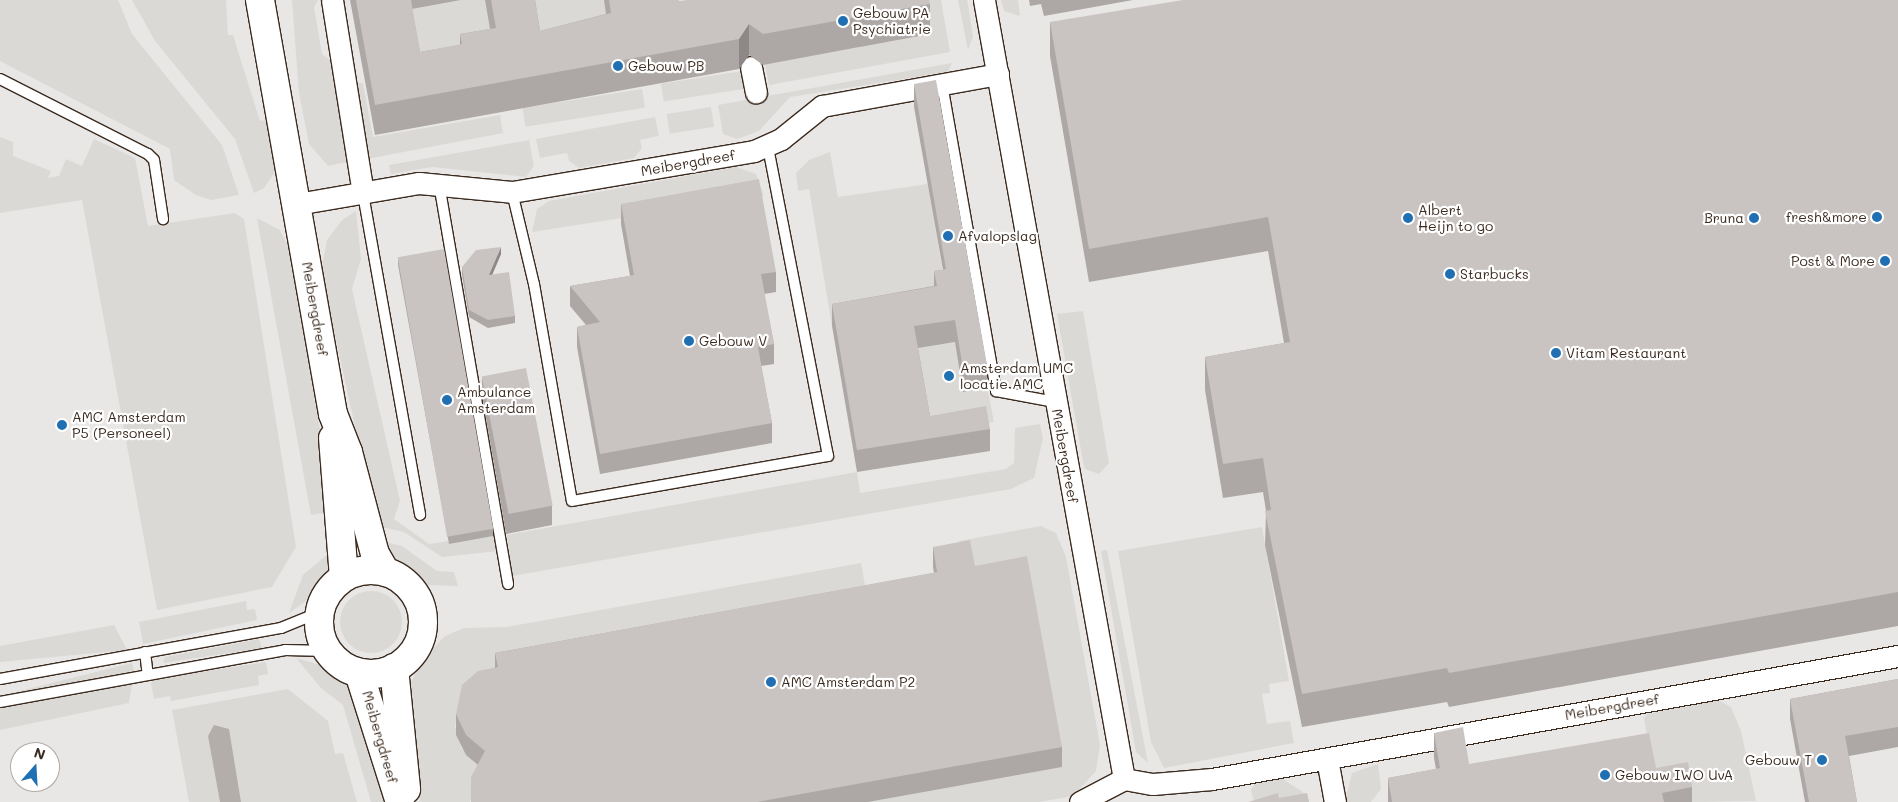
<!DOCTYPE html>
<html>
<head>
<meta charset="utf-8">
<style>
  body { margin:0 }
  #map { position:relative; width:1898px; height:802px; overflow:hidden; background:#f7f6f6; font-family:Mali,sans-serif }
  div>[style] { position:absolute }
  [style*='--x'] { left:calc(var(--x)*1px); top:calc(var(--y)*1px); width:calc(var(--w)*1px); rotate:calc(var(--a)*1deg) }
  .built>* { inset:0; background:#e9e7e6 }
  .green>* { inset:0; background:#dbd9d6; transform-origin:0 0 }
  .round { border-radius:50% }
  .water>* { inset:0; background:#b4aeaa }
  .roads { filter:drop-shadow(1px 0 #3b2a1e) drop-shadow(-1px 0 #3b2a1e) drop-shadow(0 1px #3b2a1e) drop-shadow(0 -1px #3b2a1e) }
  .lane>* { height:10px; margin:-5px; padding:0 5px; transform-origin:5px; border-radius:5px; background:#fff }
  .street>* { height:21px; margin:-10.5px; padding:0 10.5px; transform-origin:10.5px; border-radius:10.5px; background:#fff }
  .secondary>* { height:28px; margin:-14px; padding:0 14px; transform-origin:14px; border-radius:14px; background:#fff }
  .secondary>.ring { margin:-14px; padding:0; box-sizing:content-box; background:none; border:28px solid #fff; border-radius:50% }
  .wall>* { inset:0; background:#ada8a6 }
  .shaded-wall>* { inset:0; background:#8d8887 }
  .building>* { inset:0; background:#c9c3c1; transform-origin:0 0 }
  .dots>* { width:14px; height:14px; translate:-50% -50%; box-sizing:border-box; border:2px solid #fff; border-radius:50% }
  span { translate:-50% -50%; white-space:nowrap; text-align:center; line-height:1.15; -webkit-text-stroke:4.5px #fff; paint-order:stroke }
  .poi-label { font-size:14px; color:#3b2a1e }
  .left { translate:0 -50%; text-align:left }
  .right { translate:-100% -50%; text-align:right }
  .street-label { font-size:14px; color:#3b2a1e }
  .north { position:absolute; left:10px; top:742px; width:50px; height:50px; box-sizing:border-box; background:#fff; border:1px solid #b1aaa5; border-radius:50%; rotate:19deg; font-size:14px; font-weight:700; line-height:20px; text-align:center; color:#3b2a1e }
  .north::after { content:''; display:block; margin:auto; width:18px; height:22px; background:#1f6fb2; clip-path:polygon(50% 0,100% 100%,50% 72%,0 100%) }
</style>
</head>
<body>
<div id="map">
  <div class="built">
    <div style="clip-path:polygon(evenodd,0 0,1898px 0,1898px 802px,0 802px,0 0,20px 752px,50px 752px,50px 782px,20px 782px,20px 752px)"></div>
  </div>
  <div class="green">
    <div style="clip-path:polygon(0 0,118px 0,132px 34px,222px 145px,239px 195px,211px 200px,196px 195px,174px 180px,170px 149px,0 61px)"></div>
    <div style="clip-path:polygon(132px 0,226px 0,228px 35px,233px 35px,260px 121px,267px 120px,275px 172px,264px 188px,254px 193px,235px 139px,155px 41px)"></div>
    <div style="clip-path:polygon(292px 0,318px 0,314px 7px,322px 54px,333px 62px,351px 161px,328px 166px,309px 144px,299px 93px)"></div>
    <div style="clip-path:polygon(461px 0,485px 0,498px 68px,420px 83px,407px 10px)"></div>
    <div style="clip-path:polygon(529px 0,612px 0,607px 19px,540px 61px)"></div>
    <div style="clip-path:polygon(924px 0,941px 0,950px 52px,769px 85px,765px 64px,930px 34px)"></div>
    <div style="clip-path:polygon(958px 0,967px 0,969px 10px,973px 37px,968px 50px)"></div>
    <div style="clip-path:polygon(1001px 0,1018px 0,1020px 16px,1004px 11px)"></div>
    <div style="clip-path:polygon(952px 63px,948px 72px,790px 97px,759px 131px,737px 139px,723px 134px,718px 105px)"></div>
    <div style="left:742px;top:71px;width:18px;height:82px;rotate:81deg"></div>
    <div style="clip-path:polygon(363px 83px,373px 137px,500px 115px,503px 133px,367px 159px,354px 84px)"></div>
    <div style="left:642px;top:89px;width:19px;height:121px;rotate:81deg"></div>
    <div style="left:711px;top:107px;width:20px;height:45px;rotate:81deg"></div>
    <div style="clip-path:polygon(655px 117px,659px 136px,640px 140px,642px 148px,634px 158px,579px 168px,569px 161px,567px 153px,540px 158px,536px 139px)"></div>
    <div style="clip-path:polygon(0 137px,13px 142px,13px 156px,51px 171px,48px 178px,59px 176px,66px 159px,82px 166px,94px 139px,135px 158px,148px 226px,235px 213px,244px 219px,296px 547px,272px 587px,157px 610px,82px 200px,0 213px)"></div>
    <div style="clip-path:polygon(529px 140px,534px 166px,526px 177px,432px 167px,391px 174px,389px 165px)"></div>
    <div style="clip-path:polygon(830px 152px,838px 197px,928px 184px,946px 292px,943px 344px,955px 342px,987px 387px,994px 422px,929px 432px,832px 326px,809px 189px,798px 191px,796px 173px,809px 160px)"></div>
    <div style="clip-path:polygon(736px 167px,756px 174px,764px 196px,532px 232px,537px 209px,549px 201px)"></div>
    <div style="clip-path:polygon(356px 211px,361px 259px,352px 289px,400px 501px,394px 519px,429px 544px,495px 534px,498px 551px,442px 557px,404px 532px,377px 526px,321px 272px,327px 240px,342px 220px)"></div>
    <div style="clip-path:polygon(257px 218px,280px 230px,288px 246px,320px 429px,329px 512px,311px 515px)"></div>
    <div style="clip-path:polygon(1083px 311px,1109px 463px,1099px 474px,1085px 469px,1083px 462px,1057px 314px)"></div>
    <div style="clip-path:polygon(1040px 424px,1043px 438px,1034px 478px,1011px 489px,512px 576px,507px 535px,857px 472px,860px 493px,1006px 469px,1014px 463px,1015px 428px)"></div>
    <div style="clip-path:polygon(1041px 526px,1056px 533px,1066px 557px,1100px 745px,1096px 771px,1073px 796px,1039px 802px,867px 802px,975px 586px,959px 541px)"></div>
    <div style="clip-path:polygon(1262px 527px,1289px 681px,1269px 684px,1270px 693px,1262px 694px,1267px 724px,1290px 721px,1294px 743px,1164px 768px,1151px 742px,1118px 551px)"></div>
    <div style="clip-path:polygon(380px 541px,402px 546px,437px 571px,454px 572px,458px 586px,429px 585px,394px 561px)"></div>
    <div style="clip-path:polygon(335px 548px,325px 579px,309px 599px,289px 613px,303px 575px)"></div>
    <div style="clip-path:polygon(1107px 550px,1148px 763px,1136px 752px,1101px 551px)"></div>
    <div style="clip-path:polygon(861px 563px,866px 591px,458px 711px,455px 727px,462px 749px,487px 765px,470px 802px,420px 802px,407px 691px,422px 660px,445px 636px,464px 628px,507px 627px)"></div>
    <div class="round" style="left:340px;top:591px;width:62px;height:62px"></div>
    <div style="clip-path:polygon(246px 601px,247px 610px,255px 609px,257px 620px,143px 644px,139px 622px)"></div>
    <div style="clip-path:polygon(114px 625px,127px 650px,0 662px,0 646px)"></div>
    <div style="clip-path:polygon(259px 639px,262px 648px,163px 663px,165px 657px)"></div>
    <div style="clip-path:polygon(296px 658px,324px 666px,354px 691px,386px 802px,371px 802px,343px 705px,321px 688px)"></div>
    <div style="clip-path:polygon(266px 662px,268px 674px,258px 676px,259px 685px,171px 701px,170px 696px,154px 699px,151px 683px,155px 679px)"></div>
    <div style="left:132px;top:663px;width:8px;height:134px;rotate:76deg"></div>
    <div style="clip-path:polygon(132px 683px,129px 703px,0 730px,0 707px)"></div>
    <div style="clip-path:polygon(288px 689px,328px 721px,335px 754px,343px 753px,357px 802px,189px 802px,172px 710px)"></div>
    <div style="clip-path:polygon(1718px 700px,1731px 707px,1741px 731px,1756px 801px,1691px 802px,1656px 794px,1644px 718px,1647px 714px)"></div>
    <div style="clip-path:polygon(1378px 764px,1381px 789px,1371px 802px,1345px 802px,1352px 773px)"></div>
    <div style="clip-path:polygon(1281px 778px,1303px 792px,1306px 802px,1254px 802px,1251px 790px,1255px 783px)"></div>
  </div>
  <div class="water">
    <div style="clip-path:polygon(214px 725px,229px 729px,241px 802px,220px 802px,208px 736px)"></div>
  </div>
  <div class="roads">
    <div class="lane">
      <div style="--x:0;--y:79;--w:166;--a:26.9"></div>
      <div style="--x:148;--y:154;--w:8;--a:45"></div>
      <div style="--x:154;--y:160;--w:60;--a:81.3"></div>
      <div style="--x:942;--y:84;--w:312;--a:80"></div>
      <div style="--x:996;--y:391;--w:60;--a:10.6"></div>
      <div style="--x:439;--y:184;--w:406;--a:80.2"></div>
      <div style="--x:512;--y:192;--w:95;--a:76.6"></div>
      <div style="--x:534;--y:284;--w:220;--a:80.1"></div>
      <div style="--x:572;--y:501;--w:260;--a:-10"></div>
      <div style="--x:828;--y:456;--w:316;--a:-101"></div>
      <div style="--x:363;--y:194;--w:326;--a:79.9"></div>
      <div style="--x:145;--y:652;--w:23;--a:83"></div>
      <div style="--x:0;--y:679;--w:286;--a:-10.3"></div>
      <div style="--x:281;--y:628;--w:42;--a:-22.3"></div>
      <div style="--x:0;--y:702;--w:290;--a:-10.3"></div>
      <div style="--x:285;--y:650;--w:43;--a:1.3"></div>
    </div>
    <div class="street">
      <div style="--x:332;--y:0;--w:196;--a:80.9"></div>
      <div style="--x:984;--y:0;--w:791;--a:79.81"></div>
      <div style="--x:751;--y:67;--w:26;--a:79"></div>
      <div style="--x:297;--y:204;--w:124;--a:-9.8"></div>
      <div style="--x:419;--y:183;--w:93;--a:5.5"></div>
      <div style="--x:512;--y:192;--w:245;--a:-9.6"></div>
      <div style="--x:754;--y:151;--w:30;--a:-24"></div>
      <div style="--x:781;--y:139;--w:53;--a:-38.8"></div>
      <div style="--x:822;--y:106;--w:179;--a:-10.3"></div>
      <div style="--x:1327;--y:759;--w:44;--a:79.5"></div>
      <div style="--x:1080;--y:802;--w:50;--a:-27.6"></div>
      <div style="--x:1124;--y:779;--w:29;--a:10"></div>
      <div style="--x:1153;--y:784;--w:59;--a:-4.8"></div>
      <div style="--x:1212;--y:779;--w:697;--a:-10.17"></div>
    </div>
    <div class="secondary">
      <div style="--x:260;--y:0;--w:420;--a:80"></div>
      <div style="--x:333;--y:414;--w:41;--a:68.5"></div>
      <div style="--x:348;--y:452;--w:106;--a:75.2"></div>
      <div style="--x:375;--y:554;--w:20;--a:60"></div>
      <div style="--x:333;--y:438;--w:139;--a:85.5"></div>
      <div class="ring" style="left:319px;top:570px;width:76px;height:76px"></div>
      <div style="--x:394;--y:668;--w:122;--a:84.3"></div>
      <div style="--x:359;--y:673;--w:135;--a:72.4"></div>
    </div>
  </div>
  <div class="wall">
    <div style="clip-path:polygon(350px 0,461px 0,412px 9px,420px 52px,460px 45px,460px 34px,490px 29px,485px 0,535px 0,540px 31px,606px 14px,604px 0,678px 0,679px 1px,930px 4px,930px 34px,763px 65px,749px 55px,739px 69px,375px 135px)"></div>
    <div style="clip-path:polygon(1029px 0,1133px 0,1044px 16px,1041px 4px,1030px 6px)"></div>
    <div style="clip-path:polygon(1898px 0,1898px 626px,1449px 707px,1447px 702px,1302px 727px,1265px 545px,1266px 511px,1263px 492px,1223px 498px,1205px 390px,1205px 357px,1284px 343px,1268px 251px,1089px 282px,1050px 56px,1050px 22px)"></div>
    <div style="clip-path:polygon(914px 84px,987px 365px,987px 387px,963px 392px,955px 342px,918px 348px,930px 416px,990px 429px,990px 451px,857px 472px,832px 326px,832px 304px,934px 286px,934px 271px,943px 270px,914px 107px)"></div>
    <div style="clip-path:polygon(621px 204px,776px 272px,776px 292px,764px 294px,774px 344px,774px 364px,761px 366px,772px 423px,772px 443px,600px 474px,577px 347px,577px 327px,586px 325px,570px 306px,570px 286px,630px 276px,621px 224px)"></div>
    <div style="clip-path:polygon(501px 254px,492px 275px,515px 316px,515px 323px,488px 328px,469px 317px,462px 275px,462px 267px)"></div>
    <div style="clip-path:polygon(398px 257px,493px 529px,493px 536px,449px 544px,398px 265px)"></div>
    <div style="clip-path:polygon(482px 376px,552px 506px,552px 525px,506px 534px,482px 395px)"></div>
    <div style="clip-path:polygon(933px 547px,975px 566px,1062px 747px,1062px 767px,868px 802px,471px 802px,478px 765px,466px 755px,456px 735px,456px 714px,495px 667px,495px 653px,934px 573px,933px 567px)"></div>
    <div style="clip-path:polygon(1898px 679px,1898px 747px,1849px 756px,1857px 802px,1805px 802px,1790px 719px,1790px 699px)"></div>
    <div style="clip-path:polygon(1434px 733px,1469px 764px,1656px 768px,1692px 787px,1692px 802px,1388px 802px,1388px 778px,1436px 769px,1434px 758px)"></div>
  </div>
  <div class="shaded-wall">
    <div style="clip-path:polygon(749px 24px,749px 55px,739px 69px,739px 39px)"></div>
    <div style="clip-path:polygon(501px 247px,501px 254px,489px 282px,489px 275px)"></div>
  </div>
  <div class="building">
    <div style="clip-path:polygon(356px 0,411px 0,420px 52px,462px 44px,460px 34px,496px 28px,491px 0,535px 0,540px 31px,611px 13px,609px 0,678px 0,679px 1px,687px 0,929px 0,930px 4px,763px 34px,749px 24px,739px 39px,375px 105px)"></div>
    <div style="clip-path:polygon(1183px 0,1898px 0,1898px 592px,1449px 673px,1447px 668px,1302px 694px,1265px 511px,1271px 510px,1263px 458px,1223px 464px,1205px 357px,1290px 342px,1268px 217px,1089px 249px,1050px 22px)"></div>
    <div style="clip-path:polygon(936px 80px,987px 365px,963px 369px,955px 320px,914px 326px,930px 416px,986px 406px,990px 429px,857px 450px,832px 304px,937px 286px,934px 271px,946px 269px,914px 84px)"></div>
    <div style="clip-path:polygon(759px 179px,776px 272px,761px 274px,774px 344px,758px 347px,772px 423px,600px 454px,577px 327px,600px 322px,570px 286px,634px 275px,621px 204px)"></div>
    <div style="clip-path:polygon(501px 247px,489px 275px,509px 272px,515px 316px,488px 320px,469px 310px,462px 267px,476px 250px)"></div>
    <div style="left:444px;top:249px;width:284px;height:47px;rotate:80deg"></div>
    <div style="left:526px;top:368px;width:140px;height:45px;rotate:79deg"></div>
    <div style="clip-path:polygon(970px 540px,975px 566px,1027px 556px,1062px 747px,757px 802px,471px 802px,471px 777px,485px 751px,466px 735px,456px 714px,462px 685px,478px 671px,498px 667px,495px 653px,937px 572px,933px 547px)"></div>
    <div style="clip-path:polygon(1898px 679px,1898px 727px,1845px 736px,1857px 802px,1809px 802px,1790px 699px)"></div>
    <div style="clip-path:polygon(1463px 727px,1469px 764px,1649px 733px,1656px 768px,1688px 762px,1692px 787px,1662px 793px,1664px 802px,1392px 802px,1388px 778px,1440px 768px,1434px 733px)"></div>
    <div style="clip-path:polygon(1278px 793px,1279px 798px,1307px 793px,1309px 802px,1248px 802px)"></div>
  </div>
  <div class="dots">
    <div style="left:843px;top:21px;background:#1f6fb2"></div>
    <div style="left:618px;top:66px;background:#1f6fb2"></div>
    <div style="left:1877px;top:217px;background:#1f6fb2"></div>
    <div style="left:1408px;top:218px;background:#1f6fb2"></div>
    <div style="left:1754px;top:218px;background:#1f6fb2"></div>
    <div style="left:948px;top:236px;background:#1f6fb2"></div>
    <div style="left:1885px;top:261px;background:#1f6fb2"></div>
    <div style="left:1450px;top:274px;background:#1f6fb2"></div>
    <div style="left:689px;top:341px;background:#1f6fb2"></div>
    <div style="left:1556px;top:353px;background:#1f6fb2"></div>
    <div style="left:949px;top:376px;background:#1f6fb2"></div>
    <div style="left:447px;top:400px;background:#1f6fb2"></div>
    <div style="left:62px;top:425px;background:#1f6fb2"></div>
    <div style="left:771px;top:682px;background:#1f6fb2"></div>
    <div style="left:1822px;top:760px;background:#1f6fb2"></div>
    <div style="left:1605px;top:775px;background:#1f6fb2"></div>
  </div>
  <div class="poi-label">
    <span class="left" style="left:853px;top:21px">Gebouw PA<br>Psychiatrie</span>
    <span class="left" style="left:628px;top:66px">Gebouw PB</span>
    <span class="left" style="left:1418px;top:218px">Albert<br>Heijn to go</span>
    <span class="right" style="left:1867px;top:217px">fresh&amp;more</span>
    <span class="right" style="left:1744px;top:218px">Bruna</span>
    <span class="left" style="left:958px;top:236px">Afvalopslag</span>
    <span class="right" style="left:1875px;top:261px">Post &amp; More</span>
    <span class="left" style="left:1460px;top:274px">Starbucks</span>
    <span class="left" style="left:699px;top:341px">Gebouw V</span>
    <span class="left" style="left:1566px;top:353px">Vitam Restaurant</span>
    <span class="left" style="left:960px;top:376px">Amsterdam UMC<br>locatie AMC</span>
    <span class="left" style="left:457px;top:400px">Ambulance<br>Amsterdam</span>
    <span class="left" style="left:72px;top:425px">AMC Amsterdam<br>P5 (Personeel)</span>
    <span class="left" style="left:781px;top:682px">AMC Amsterdam P2</span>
    <span class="right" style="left:1812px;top:760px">Gebouw T</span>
    <span class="left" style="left:1615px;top:775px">Gebouw IWO UvA</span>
  </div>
  <div class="street-label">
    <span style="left:688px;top:163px;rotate:-10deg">Meibergdreef</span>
    <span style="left:315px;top:309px;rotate:80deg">Meibergdreef</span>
    <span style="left:1065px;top:456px;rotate:80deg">Meibergdreef</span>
    <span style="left:1612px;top:707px;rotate:-10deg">Meibergdreef</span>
    <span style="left:380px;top:737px;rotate:74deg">Meibergdreef</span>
  </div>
  <div class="north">N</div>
</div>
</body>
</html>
